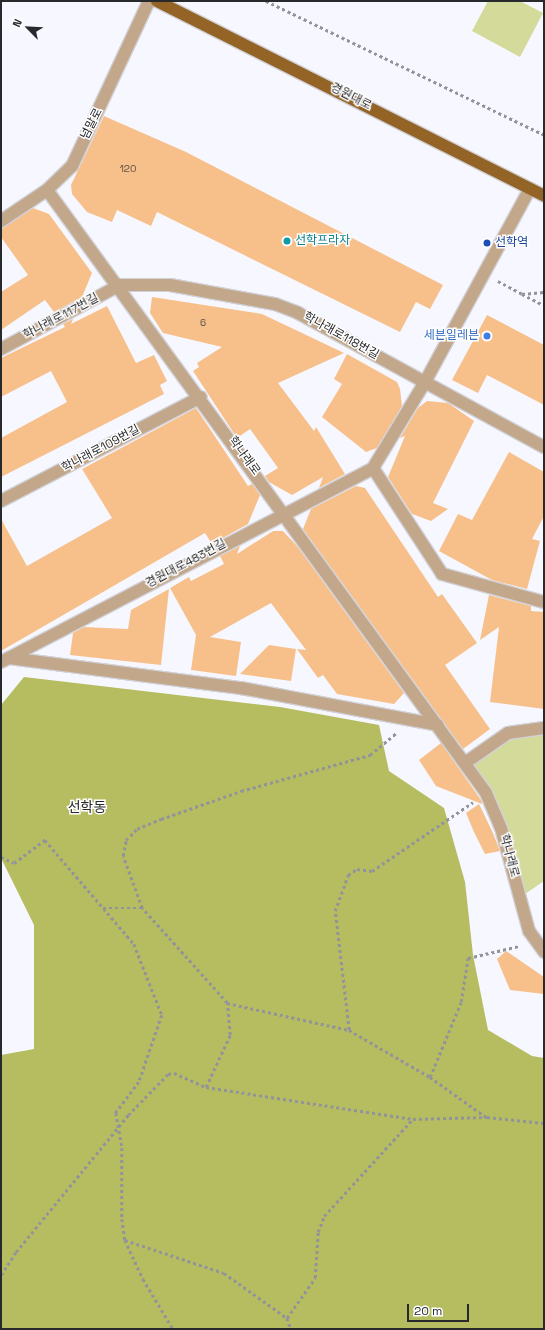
<!DOCTYPE html>
<html>
<head>
<meta charset="utf-8">
<style>
  body { margin:0 }
  #map { position:relative; width:545px; height:1330px; overflow:hidden; background:#f6f7ff; font-family:"Space Grotesk","Noto Sans KR",sans-serif }
  div>[style] { position:absolute }
  [style*='--x'] { left:calc(var(--x)*1px); top:calc(var(--y)*1px); width:calc(var(--w)*1px); rotate:calc(var(--a)*1deg) }
  .green>* { inset:0; background:#d4da99 }
  .forest>* { inset:0; background:#b6bc60 }
  .building>* { inset:0; background:#f7c08b }
  .path>* { height:2.5px; margin-top:-1.25px; transform-origin:0; background:repeating-linear-gradient(90deg,#939499 0 3px,transparent 0 6px) }
  .roads { filter:drop-shadow(1px 0 #d1d2d9) drop-shadow(-1px 0 #d1d2d9) drop-shadow(0 1px #d1d2d9) drop-shadow(0 -1px #d1d2d9) }
  .minor>* { height:12px; margin:-6px; padding:0 6px; transform-origin:6px; border-radius:6px; background:#c3a78a }
  .major>* { height:12px; margin:-6px; padding:0 6px; transform-origin:6px; border-radius:6px; background:#946326 }
  .dots>* { width:11px; height:11px; translate:-50% -50%; box-sizing:border-box; border:2px solid #fff; border-radius:50% }
  span { translate:-50% -50%; white-space:nowrap; text-align:center; line-height:1.15; -webkit-text-stroke:3px #fff; paint-order:stroke }
  .number-label { font-size:10px; color:#5c4f44 }
  .number-label span { -webkit-text-stroke-width:0 }
  .street-label { font-size:12px; color:#28292c }
  .culture-label { font-size:12px; color:#0d838f }
  .left { translate:0 -50%; text-align:left }
  .transit-label { font-size:12px; color:#164399 }
  .shop-label { font-size:12px; color:#366cbe }
  .right { translate:-100% -50%; text-align:right }
  .quarter-label { font-size:14px; color:#28292c }
  .frame { position:absolute; inset:0; border:2px solid #28292c; pointer-events:none }
  .north { position:absolute; left:8px; top:8px; width:40px; height:40px; -webkit-text-stroke:3px #fff; paint-order:stroke; rotate:294deg; font-size:11px; font-weight:700; line-height:16px; text-align:center; color:#28292c }
  .north::after { content:''; display:block; margin:auto; width:14px; height:18px; background:#28292c; clip-path:polygon(50% 0,100% 100%,50% 72%,0 100%) }
  .scale { position:absolute; left:407px; top:1304px; width:62px; height:18px; box-sizing:border-box; border:2px solid #28292c; border-top:0; padding-left:5px; font-size:12px; line-height:14px; white-space:nowrap; color:#28292c; -webkit-text-stroke:3px #fff; paint-order:stroke }
</style>
</head>
<body>
<div id="map">
  <div class="green">
    <div style="clip-path:polygon(488px 1px,520px 1px,543px 13px,520px 57px,472px 31px)"></div>
    <div style="clip-path:polygon(544px 730px,544px 881px,522px 896px,504px 827px,468px 764px,509px 735px)"></div>
  </div>
  <div class="forest">
    <div style="clip-path:polygon(24px 677px,280px 707px,379px 725px,389px 771px,444px 808px,465px 882px,473px 955px,488px 1030px,532px 1056px,544px 1058px,544px 1329px,1px 1329px,1px 1055px,34px 1049px,34px 925px,1px 858px,1px 705px)"></div>
  </div>
  <div class="building">
    <div style="clip-path:polygon(104px 116px,186px 152px,443px 285px,430px 309px,416px 302px,400px 332px,157px 212px,151px 226px,117px 210px,112px 222px,87px 212px,72px 194px,71px 185px)"></div>
    <div style="clip-path:polygon(33px 208px,49px 214px,92px 273px,82px 297px,54px 312px,45px 300px,1px 330px,1px 292px,28px 275px,1px 237px,1px 229px)"></div>
    <div style="clip-path:polygon(152px 297px,262px 314px,344px 353px,278px 383px,314px 431px,316px 427px,345px 474px,319px 488px,323px 477px,292px 495px,269px 482px,265px 476px,278px 468px,250px 429px,237px 438px,193px 371px,199px 367px,197px 363px,222px 347px,163px 333px,150px 313px)"></div>
    <div style="clip-path:polygon(107px 306px,136px 363px,154px 355px,167px 381px,160px 385px,164px 394px,1px 477px,1px 438px,67px 402px,51px 371px,1px 397px,1px 358px,65px 327px,63px 324px,73px 319px,71px 324px)"></div>
    <div style="clip-path:polygon(487px 315px,544px 345px,544px 405px,487px 375px,478px 393px,452px 380px)"></div>
    <div style="clip-path:polygon(347px 354px,397px 382px,400px 389px,402px 406px,377px 448px,366px 452px,322px 417px,342px 384px,334px 379px)"></div>
    <div style="clip-path:polygon(427px 401px,448px 403px,474px 421px,433px 503px,448px 509px,431px 521px,412px 514px,388px 477px,405px 436px,400px 438px,418px 408px)"></div>
    <div style="clip-path:polygon(196px 408px,248px 486px,252px 484px,260px 495px,248px 524px,212px 544px,205px 533px,1px 651px,1px 519px,27px 566px,112px 518px,82px 469px)"></div>
    <div style="clip-path:polygon(509px 452px,544px 472px,544px 516px,532px 539px,540px 541px,527px 589px,492px 580px,439px 551px,458px 514px,472px 520px)"></div>
    <div style="clip-path:polygon(356px 486px,365px 488px,438px 597px,442px 594px,477px 643px,445px 665px,490px 729px,463px 749px,303px 529px,311px 509px)"></div>
    <div style="clip-path:polygon(273px 531px,283px 531px,297px 546px,404px 693px,394px 704px,337px 694px,323px 675px,318px 678px,297px 649px,306px 650px,271px 603px,210px 637px,241px 642px,236px 676px,191px 670px,196px 635px,170px 588px,189px 577px,191px 581px,224px 564px,220px 556px,240px 546px,237px 554px)"></div>
    <div style="clip-path:polygon(169px 589px,161px 665px,70px 655px,73px 633px,84px 627px,128px 629px,131px 610px)"></div>
    <div style="clip-path:polygon(489px 595px,531px 606px,531px 611px,544px 612px,544px 709px,490px 702px,499px 627px,480px 640px)"></div>
    <div style="clip-path:polygon(269px 645px,296px 649px,291px 681px,240px 674px)"></div>
    <div style="clip-path:polygon(441px 743px,481px 800px,482px 804px,436px 786px,419px 760px)"></div>
    <div style="clip-path:polygon(479px 804px,493px 833px,500px 851px,485px 854px,474px 832px,466px 813px)"></div>
    <div style="clip-path:polygon(506px 951px,544px 977px,544px 994px,510px 990px,497px 959px)"></div>
  </div>
  <div class="path">
    <div style="--x:266;--y:1;--w:309;--a:25.7"></div>
    <div style="--x:498;--y:281;--w:27;--a:28"></div>
    <div style="--x:522;--y:294;--w:22;--a:-5"></div>
    <div style="--x:522;--y:294;--w:25;--a:27"></div>
    <div style="--x:1;--y:857;--w:14;--a:25"></div>
    <div style="--x:14;--y:863;--w:39;--a:-37"></div>
    <div style="--x:45;--y:840;--w:137;--a:49.4"></div>
    <div style="--x:134;--y:944;--w:76;--a:68.5"></div>
    <div style="--x:162;--y:1015;--w:71;--a:108.9"></div>
    <div style="--x:139;--y:1082;--w:39;--a:127"></div>
    <div style="--x:116;--y:1113;--w:36;--a:80"></div>
    <div style="--x:122;--y:1148;--w:71;--a:90"></div>
    <div style="--x:122;--y:1219;--w:21;--a:82"></div>
    <div style="--x:125;--y:1240;--w:43;--a:65.2"></div>
    <div style="--x:143;--y:1279;--w:58;--a:59"></div>
    <div style="--x:103;--y:908;--w:39;--a:0"></div>
    <div style="--x:227;--y:1003;--w:125;--a:12.5"></div>
    <div style="--x:349;--y:1030;--w:94;--a:30.1"></div>
    <div style="--x:430;--y:1077;--w:69;--a:35.5"></div>
    <div style="--x:349;--y:1030;--w:120;--a:-96.7"></div>
    <div style="--x:335;--y:911;--w:38;--a:-70"></div>
    <div style="--x:348;--y:875;--w:11;--a:-34"></div>
    <div style="--x:357;--y:869;--w:15;--a:8"></div>
    <div style="--x:372;--y:871;--w:122;--a:-34.3"></div>
    <div style="--x:430;--y:1077;--w:81;--a:-67.5"></div>
    <div style="--x:461;--y:1002;--w:45;--a:-81"></div>
    <div style="--x:468;--y:958;--w:52;--a:-13.2"></div>
    <div style="--x:206;--y:1087;--w:57;--a:-65.2"></div>
    <div style="--x:230;--y:1035;--w:32;--a:-95"></div>
    <div style="--x:227;--y:1003;--w:127;--a:-131.8"></div>
    <div style="--x:142;--y:908;--w:55;--a:-110.1"></div>
    <div style="--x:123;--y:856;--w:16;--a:-79"></div>
    <div style="--x:126;--y:840;--w:16;--a:-45"></div>
    <div style="--x:137;--y:829;--w:26;--a:-23"></div>
    <div style="--x:161;--y:819;--w:85;--a:-19.3"></div>
    <div style="--x:241;--y:791;--w:134;--a:-15.6"></div>
    <div style="--x:370;--y:755;--w:34;--a:-40"></div>
    <div style="--x:125;--y:1240;--w:104;--a:18.4"></div>
    <div style="--x:224;--y:1273;--w:77;--a:35.5"></div>
    <div style="--x:287;--y:1318;--w:12;--a:70"></div>
    <div style="--x:1;--y:1275;--w:27;--a:-57"></div>
    <div style="--x:16;--y:1252;--w:177;--a:-50.7"></div>
    <div style="--x:128;--y:1115;--w:57;--a:-45.7"></div>
    <div style="--x:168;--y:1074;--w:6;--a:-9"></div>
    <div style="--x:174;--y:1073;--w:35;--a:24"></div>
    <div style="--x:206;--y:1087;--w:209;--a:8.8"></div>
    <div style="--x:413;--y:1119;--w:74;--a:-1.5"></div>
    <div style="--x:487;--y:1117;--w:57;--a:6"></div>
    <div style="--x:287;--y:1318;--w:49;--a:-55"></div>
    <div style="--x:315;--y:1278;--w:46;--a:-86.3"></div>
    <div style="--x:318;--y:1232;--w:17;--a:-69"></div>
    <div style="--x:324;--y:1216;--w:132;--a:-47.5"></div>
  </div>
  <div class="roads">
    <div class="minor">
      <div style="--x:47;--y:190;--w:746;--a:53.94"></div>
      <div style="--x:486;--y:793;--w:38;--a:67"></div>
      <div style="--x:501;--y:828;--w:107;--a:74.8"></div>
      <div style="--x:529;--y:931;--w:26;--a:54"></div>
      <div style="--x:1;--y:221;--w:55;--a:-34"></div>
      <div style="--x:47;--y:190;--w:35;--a:-44"></div>
      <div style="--x:72;--y:166;--w:182;--a:-65"></div>
      <div style="--x:1;--y:349;--w:135;--a:-28.3"></div>
      <div style="--x:120;--y:285;--w:50;--a:0"></div>
      <div style="--x:170;--y:285;--w:107;--a:10.3"></div>
      <div style="--x:275;--y:304;--w:25;--a:21"></div>
      <div style="--x:298;--y:313;--w:280;--a:28.6"></div>
      <div style="--x:373;--y:468;--w:126;--a:56.9"></div>
      <div style="--x:442;--y:574;--w:106;--a:15.4"></div>
      <div style="--x:1;--y:501;--w:225;--a:-27.5"></div>
      <div style="--x:9;--y:658;--w:234;--a:7.4"></div>
      <div style="--x:241;--y:688;--w:200;--a:10.6"></div>
      <div style="--x:1;--y:662;--w:420;--a:-27.5"></div>
      <div style="--x:373;--y:468;--w:100;--a:-58.8"></div>
      <div style="--x:425;--y:382;--w:220;--a:-61.5"></div>
      <div style="--x:465;--y:763;--w:52;--a:-34.9"></div>
      <div style="--x:508;--y:733;--w:36;--a:-8"></div>
    </div>
    <div class="major">
      <div style="--x:157;--y:1;--w:433;--a:26.7"></div>
    </div>
  </div>
  <div class="dots">
    <div style="left:287px;top:241px;background:#0f9aa8"></div>
    <div style="left:487px;top:243px;background:#1a4fb4"></div>
    <div style="left:487px;top:336px;background:#3f7fe0"></div>
  </div>
  <div class="number-label">
    <span style="left:128px;top:169px">120</span>
    <span style="left:203px;top:323px">6</span>
  </div>
  <div class="street-label">
    <span style="left:351px;top:97px;rotate:27deg">경원대로</span>
    <span style="left:92px;top:124px;rotate:-63deg">넘말로</span>
    <span style="left:61px;top:317px;rotate:-28deg">학나래로117번길</span>
    <span style="left:341px;top:336px;rotate:29deg">학나래로118번길</span>
    <span style="left:101px;top:449px;rotate:-28deg">학나래로109번길</span>
    <span style="left:244px;top:456px;rotate:54deg">학나래로</span>
    <span style="left:186px;top:564px;rotate:-28deg">경원대로483번길</span>
    <span style="left:509px;top:856px;rotate:75deg">학나래로</span>
  </div>
  <div class="culture-label">
    <span class="left" style="left:295px;top:241px">선학프라자</span>
  </div>
  <div class="transit-label">
    <span class="left" style="left:495px;top:243px">선학역</span>
  </div>
  <div class="shop-label">
    <span class="right" style="left:479px;top:336px">세븐일레븐</span>
  </div>
  <div class="quarter-label">
    <span style="left:87px;top:807px">선학동</span>
  </div>
  <div class="frame"></div>
  <div class="north">N</div>
  <div class="scale">20 m</div>
</div>
</body>
</html>
